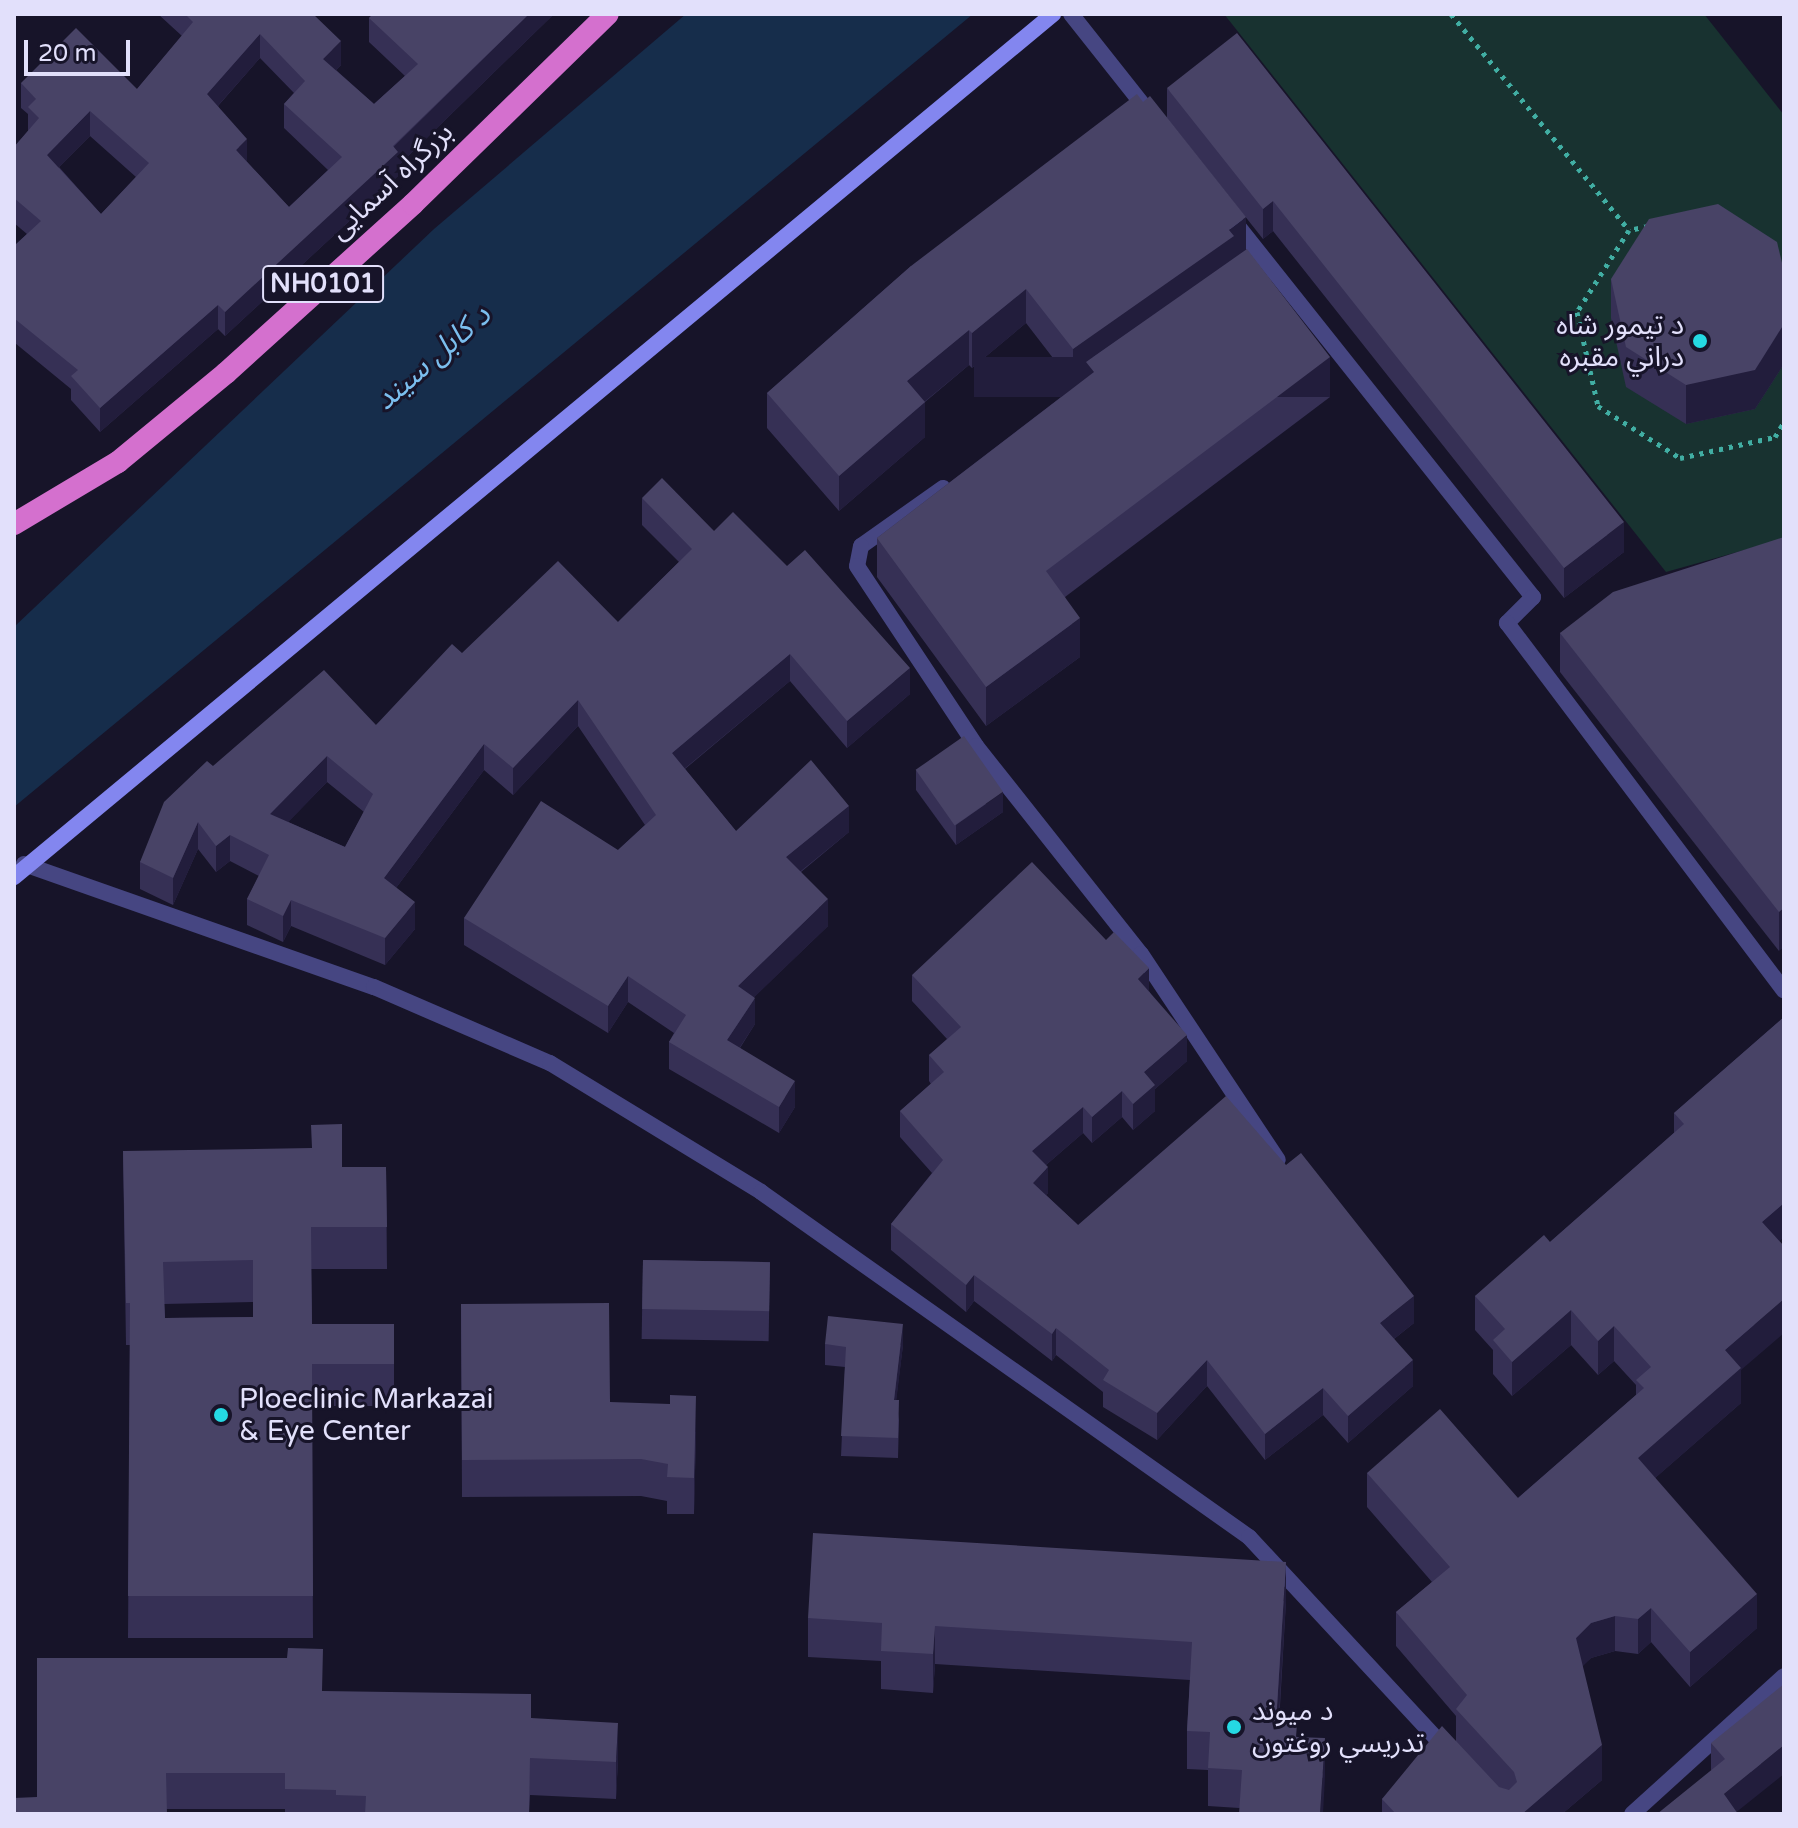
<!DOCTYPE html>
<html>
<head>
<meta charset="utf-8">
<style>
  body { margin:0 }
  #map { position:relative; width:1798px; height:1828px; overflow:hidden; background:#171429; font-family:"Varela Round","Noto Sans Arabic",sans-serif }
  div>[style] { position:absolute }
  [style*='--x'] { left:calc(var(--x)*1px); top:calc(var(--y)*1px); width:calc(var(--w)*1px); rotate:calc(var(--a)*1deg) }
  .green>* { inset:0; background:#183230 }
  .water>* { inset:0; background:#162d4b }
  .path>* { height:5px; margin-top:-2.5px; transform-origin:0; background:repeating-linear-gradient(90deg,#41aea3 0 4px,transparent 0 10px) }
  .service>* { height:16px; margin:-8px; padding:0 8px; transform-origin:8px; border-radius:8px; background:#464682 }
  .minor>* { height:16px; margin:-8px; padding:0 8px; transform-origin:8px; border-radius:8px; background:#464682 }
  .secondary>* { height:16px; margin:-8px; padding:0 8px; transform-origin:8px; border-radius:8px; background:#8386ef }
  .trunk>* { height:22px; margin:-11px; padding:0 11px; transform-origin:11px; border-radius:11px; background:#d470ce }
  .wall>* { inset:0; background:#363055; transform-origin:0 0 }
  .shaded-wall>* { inset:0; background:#221d3c; transform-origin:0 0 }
  .building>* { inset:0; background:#484366; transform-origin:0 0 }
  .dots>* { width:22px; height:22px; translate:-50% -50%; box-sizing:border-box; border:4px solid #171429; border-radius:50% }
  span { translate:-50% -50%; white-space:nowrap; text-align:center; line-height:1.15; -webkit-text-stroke:6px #171429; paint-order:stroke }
  .shield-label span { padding:2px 6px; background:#171429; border:2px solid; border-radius:6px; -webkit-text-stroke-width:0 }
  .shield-label { font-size:26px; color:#e2e0fb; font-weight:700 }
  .street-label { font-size:28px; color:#e2e0fb }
  .poi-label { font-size:28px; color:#e2e0fb }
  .right { translate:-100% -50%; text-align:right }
  .left { translate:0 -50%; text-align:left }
  .water-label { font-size:30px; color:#7bbeee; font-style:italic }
  .frame { position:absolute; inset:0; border:16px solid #e2e0fb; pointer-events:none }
  .scale { position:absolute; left:24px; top:40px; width:106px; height:36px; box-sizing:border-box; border:4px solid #e2e0fb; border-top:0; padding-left:10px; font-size:24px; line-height:28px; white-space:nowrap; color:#e2e0fb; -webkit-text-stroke:6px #171429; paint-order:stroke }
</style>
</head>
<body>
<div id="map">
  <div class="green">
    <div style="clip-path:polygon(1224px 14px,1704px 14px,1784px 115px,1784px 539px,1666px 572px)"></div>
  </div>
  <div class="water">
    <div style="clip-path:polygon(686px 14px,973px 14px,14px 807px,14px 627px,434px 229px)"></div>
  </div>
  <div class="path">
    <div style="--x:1451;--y:14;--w:280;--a:50.5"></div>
    <div style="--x:1648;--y:226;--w:19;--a:168"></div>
    <div style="--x:1629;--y:230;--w:97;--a:122.4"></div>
    <div style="--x:1577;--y:312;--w:96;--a:77.4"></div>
    <div style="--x:1598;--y:406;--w:97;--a:32.4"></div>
    <div style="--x:1680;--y:458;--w:97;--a:-12.5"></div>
    <div style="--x:1775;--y:437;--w:17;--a:-59"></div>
  </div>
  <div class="service">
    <div style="--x:1071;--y:14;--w:122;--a:51.6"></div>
    <div style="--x:1233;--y:220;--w:482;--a:51.5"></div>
    <div style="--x:1533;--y:597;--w:37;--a:135"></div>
    <div style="--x:1507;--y:623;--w:460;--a:53"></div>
  </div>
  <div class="minor">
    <div style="--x:943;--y:488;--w:100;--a:144.7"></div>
    <div style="--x:861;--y:546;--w:20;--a:101"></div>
    <div style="--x:857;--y:566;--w:216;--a:56.5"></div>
    <div style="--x:976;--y:746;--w:265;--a:51.6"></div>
    <div style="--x:1141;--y:954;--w:247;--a:56.4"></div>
    <div style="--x:24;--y:864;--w:371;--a:19.4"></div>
    <div style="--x:374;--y:987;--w:192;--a:23.4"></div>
    <div style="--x:550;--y:1063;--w:247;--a:31.4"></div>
    <div style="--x:761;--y:1192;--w:598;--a:35.26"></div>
    <div style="--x:1249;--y:1537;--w:291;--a:47.1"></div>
    <div style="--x:1632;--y:1814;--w:205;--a:-42.2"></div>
  </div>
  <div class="secondary">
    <div style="--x:14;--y:877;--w:1351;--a:-39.71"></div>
  </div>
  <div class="trunk">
    <div style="--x:14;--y:524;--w:121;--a:-30.8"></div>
    <div style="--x:118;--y:462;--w:140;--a:-39.5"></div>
    <div style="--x:226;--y:373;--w:252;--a:-42.1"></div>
    <div style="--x:413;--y:204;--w:272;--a:-44.3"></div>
  </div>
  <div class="wall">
    <div style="clip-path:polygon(evenodd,158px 14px,313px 14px,341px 65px,336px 70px,374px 104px,405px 76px,369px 42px,369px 18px,373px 14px,554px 14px,398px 166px,398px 176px,225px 336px,218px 329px,100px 432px,71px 400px,71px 389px,15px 343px,14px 344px,14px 246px,27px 234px,14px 223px,14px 147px,28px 131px,28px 114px,21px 108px,21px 83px,137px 89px,182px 36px,158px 14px,260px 58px,294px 93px,284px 104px,284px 128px,328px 170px,289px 207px,247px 162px,218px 106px,260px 58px,158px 14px,90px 136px,136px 177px,101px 214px,59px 167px,90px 136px)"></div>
    <div style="clip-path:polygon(1167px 88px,1624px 552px,1564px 598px,1273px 231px,1263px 239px,1167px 118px)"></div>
    <div style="clip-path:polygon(1246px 250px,1330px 397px,1065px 597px,1080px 657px,986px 726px,877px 577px,877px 538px,1086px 378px,1086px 374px,1073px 384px,1026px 323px,972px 368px,969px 365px,925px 402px,925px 437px,839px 511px,767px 428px,767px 393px,911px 266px)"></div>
    <div style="clip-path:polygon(1784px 271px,1784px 364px,1755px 409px,1686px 424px,1626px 387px,1611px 318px,1611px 279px)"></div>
    <div style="clip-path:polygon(evenodd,642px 498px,714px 531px,910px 694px,847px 748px,790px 681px,685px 769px,736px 831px,849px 832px,801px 872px,828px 926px,754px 997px,755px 1024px,740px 1048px,795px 1107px,779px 1133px,669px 1069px,669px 1042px,674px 1033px,628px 1002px,608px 1033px,464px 945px,464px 918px,618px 850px,645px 825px,578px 726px,513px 795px,484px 770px,396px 888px,415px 929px,385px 965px,291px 926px,283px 942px,247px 925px,247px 899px,259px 876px,230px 861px,216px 872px,198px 849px,173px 905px,140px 889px,140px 862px,213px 766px,376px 725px,462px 653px,618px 622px,679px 562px,642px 525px,642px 498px,327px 782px,364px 812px,345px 847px,288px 822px,327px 782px)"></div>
    <div style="clip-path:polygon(1784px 537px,1779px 951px,1560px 672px,1560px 633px)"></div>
    <div style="clip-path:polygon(916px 770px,1003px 812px,956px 845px,916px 790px)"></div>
    <div style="clip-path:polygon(912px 975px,1149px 991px,1187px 1061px,1155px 1089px,1155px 1111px,1133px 1130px,1122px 1117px,1092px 1143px,1083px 1133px,1046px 1165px,1048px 1193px,1046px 1195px,1078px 1225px,1414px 1323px,1394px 1339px,1413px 1386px,1348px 1443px,1323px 1415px,1265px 1460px,1207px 1386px,1157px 1440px,1103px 1407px,1103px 1392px,1056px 1355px,1052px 1361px,974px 1301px,966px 1312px,891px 1250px,891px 1224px,932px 1173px,900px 1137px,900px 1111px,931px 1084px,929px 1081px,929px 1055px,947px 1039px,912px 1001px)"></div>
    <div style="clip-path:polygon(1784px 1017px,1784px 1237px,1779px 1241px,1741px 1370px,1741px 1403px,1655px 1478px,1757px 1628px,1690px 1687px,1651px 1642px,1638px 1654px,1615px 1651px,1591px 1658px,1582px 1666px,1602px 1780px,1562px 1814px,1382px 1814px,1382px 1799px,1456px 1741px,1456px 1716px,1396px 1646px,1396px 1612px,1432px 1582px,1367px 1507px,1367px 1473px,1518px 1498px,1636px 1395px,1636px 1385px,1614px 1361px,1598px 1375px,1571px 1345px,1512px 1396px,1493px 1374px,1493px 1350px,1475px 1330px,1475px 1296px,1550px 1242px,1674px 1133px,1674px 1113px)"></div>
    <div style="clip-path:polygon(evenodd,123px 1151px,342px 1167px,386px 1167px,387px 1269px,311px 1269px,312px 1324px,394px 1324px,394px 1406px,312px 1406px,313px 1638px,128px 1638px,130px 1345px,126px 1345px,123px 1151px,253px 1302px,253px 1317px,165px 1318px,164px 1304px,253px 1302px)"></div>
    <div style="left:643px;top:1260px;width:127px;height:79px;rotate:1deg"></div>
    <div style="clip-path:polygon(461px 1304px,610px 1402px,696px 1432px,694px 1514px,667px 1514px,667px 1501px,641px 1496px,462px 1497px)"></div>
    <div style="clip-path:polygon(825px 1344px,903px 1345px,896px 1400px,899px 1420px,898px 1458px,841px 1456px,845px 1367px,825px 1365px)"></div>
    <div style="clip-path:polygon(1286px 1601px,1279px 1723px,1297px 1737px,1325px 1777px,1239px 1808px,1208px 1806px,1208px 1770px,1187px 1769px,1187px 1731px,1190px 1680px,935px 1664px,933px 1693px,881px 1689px,881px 1661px,808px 1657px,808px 1618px)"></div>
    <div style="clip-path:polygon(323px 1691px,531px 1718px,618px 1759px,616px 1799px,530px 1795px,529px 1814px,285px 1814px,285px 1809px,167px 1809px,37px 1797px)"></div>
    <div style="clip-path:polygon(1711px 1743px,1784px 1774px,1711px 1770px)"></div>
  </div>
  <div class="shaded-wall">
    <div style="clip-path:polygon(529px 14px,554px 14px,398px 166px,398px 176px,225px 336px,225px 312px)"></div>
    <div style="clip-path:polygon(260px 34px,260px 58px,207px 118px,207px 94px)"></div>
    <div style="clip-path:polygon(341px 41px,341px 65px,323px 83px,323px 59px)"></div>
    <div style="clip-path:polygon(90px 111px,90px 136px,47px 179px,47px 155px)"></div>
    <div style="clip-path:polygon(247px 139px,247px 164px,236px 150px)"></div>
    <div style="clip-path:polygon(1273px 201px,1273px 231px,1263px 239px,1263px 209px)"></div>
    <div style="clip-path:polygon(1246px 217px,1246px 252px,1086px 362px,1086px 374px,1073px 384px,1073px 349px)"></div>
    <div style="clip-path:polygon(1026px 289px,1026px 323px,972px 368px,972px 333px)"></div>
    <div style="clip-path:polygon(218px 305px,218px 329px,100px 432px,100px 408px)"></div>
    <div style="left:15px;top:319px;width:24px;height:1px;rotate:90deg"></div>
    <div style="clip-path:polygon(1784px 324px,1784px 364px,1755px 409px,1686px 424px,1686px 385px)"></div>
    <div style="clip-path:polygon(969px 330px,969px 365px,907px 416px,907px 381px)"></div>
    <div style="left:1330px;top:357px;width:40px;height:356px;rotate:90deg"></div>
    <div style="clip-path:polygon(925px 402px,925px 437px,839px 511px,839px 476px)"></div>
    <div style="clip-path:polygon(1624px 522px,1624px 552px,1564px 598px,1564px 568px)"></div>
    <div style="clip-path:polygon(1080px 618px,1080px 657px,986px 726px,986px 687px)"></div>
    <div style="clip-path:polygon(790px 654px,790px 681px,672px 779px,672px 753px)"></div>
    <div style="clip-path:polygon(910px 668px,910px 694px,847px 748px,847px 721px)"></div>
    <div style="clip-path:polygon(578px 700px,578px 726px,513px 795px,513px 768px)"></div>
    <div style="clip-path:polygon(484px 744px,484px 770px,384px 904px,384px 878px)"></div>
    <div style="clip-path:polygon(327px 756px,327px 782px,270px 841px,270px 814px)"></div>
    <div style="clip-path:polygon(1003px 792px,1003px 812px,956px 845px,956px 825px)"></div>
    <div style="clip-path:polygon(849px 806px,849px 832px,786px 883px,786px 857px)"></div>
    <div style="clip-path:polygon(198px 822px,198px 849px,173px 905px,173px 878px)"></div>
    <div style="clip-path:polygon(230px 835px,230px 861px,216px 872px,216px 846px)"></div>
    <div style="clip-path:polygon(828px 899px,828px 926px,738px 1013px,738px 986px)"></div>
    <div style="clip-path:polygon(291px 900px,291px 926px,283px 942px,283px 916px)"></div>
    <div style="clip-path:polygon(415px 902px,415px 929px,385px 965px,385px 938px)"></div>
    <div style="clip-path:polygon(1784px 908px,1784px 947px,1779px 951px,1779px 912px)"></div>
    <div style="clip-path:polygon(1149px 968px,1149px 994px,1138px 979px)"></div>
    <div style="clip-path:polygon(628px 976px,628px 1002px,608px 1033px,608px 1006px)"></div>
    <div style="clip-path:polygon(755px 998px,755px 1024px,727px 1067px,727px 1040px)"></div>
    <div style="clip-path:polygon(1187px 1035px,1187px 1061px,1155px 1089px,1155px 1111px,1133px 1130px,1133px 1104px,1144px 1072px)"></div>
    <div style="clip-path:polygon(795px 1081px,795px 1107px,779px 1133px,779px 1107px)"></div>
    <div style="clip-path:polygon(1122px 1091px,1122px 1117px,1092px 1143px,1092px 1117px)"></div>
    <div style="clip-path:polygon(1083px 1107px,1083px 1133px,1032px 1177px,1032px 1151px)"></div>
    <div style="clip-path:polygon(1048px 1167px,1048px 1193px,1033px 1210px,1033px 1183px)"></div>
    <div style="clip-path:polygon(1784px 1203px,1784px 1237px,1762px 1256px,1762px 1222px)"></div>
    <div style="clip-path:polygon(974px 1275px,974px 1301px,966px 1312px,966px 1285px)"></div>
    <div style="clip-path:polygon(1414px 1296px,1414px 1323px,1380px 1350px,1380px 1323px)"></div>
    <div style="clip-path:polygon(1784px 1299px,1784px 1333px,1741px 1370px,1741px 1403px,1638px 1493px,1638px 1458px,1725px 1350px)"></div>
    <div style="clip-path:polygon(1571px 1310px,1571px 1345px,1512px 1396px,1512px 1362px)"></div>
    <div style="clip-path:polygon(903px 1324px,903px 1345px,894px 1420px,894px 1400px)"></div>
    <div style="clip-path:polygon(1614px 1326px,1614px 1361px,1598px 1375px,1598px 1341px)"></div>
    <div style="clip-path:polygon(1056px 1328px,1056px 1355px,1052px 1361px,1052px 1334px)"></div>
    <div style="clip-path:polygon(1207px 1360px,1207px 1386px,1157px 1440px,1157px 1413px)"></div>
    <div style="clip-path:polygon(1413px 1360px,1413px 1386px,1348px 1443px,1348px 1416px)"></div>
    <div style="clip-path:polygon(1323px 1388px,1323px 1415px,1265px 1460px,1265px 1434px)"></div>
    <div style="clip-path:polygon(696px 1396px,696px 1432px,694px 1514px,694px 1478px)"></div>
    <div style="clip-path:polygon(1286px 1562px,1286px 1601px,1276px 1762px,1276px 1723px)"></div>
    <div style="clip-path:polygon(1757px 1594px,1757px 1628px,1690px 1687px,1690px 1652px)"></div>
    <div style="clip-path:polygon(1651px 1608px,1651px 1642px,1638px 1654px,1638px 1619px)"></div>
    <div style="clip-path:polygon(1615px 1616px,1615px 1651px,1591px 1658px,1576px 1673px,1576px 1638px,1591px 1623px)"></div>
    <div style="clip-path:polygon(935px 1626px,935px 1664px,933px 1693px,933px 1654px)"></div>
    <div style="clip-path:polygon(618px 1723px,618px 1759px,616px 1799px,616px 1762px)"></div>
    <div style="clip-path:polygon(1325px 1738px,1325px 1777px,1323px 1814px,1320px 1814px)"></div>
    <div style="clip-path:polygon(1602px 1745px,1602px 1780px,1562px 1814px,1522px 1814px)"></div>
    <div style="clip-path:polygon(1784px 1745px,1784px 1774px,1734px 1814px,1724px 1794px)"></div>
  </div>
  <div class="building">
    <div style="clip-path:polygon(evenodd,185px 14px,313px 14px,341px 41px,323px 59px,374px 104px,418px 64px,369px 18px,373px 14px,529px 14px,393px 146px,398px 152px,225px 312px,218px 305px,100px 408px,71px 376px,78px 370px,15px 319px,14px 320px,14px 246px,41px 221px,14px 198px,14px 147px,39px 118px,28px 107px,36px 99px,21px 83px,76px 28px,137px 89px,193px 22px,185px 14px,260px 34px,305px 81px,284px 104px,342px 157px,289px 207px,236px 150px,247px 139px,207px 94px,260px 34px,185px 14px,90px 111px,149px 163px,101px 214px,47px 155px,90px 111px)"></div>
    <div style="clip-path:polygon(1237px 33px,1624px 522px,1564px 568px,1273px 201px,1263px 209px,1167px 88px)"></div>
    <div style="clip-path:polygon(1137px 94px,1143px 102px,1150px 96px,1246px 217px,1229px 230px,1234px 236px,1073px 349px,1026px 289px,972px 333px,969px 330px,907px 381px,925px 402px,839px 476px,767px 393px,911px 266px)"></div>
    <div style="clip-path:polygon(1718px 204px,1777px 242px,1784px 271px,1784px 324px,1755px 370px,1686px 385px,1626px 347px,1611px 279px,1649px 219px)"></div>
    <div style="clip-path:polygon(1247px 249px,1330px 357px,1046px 571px,1080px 618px,986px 687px,877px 538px,1094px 372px,1086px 362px)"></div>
    <div style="clip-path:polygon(evenodd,662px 478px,714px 531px,733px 512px,787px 566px,805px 550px,910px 668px,847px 721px,790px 654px,672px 753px,736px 831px,811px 760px,849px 806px,786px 857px,828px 899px,738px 986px,755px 998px,727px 1040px,795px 1081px,779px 1107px,669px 1042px,686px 1015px,628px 976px,608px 1006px,464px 918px,541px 801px,618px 850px,656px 815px,578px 700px,513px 768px,484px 744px,384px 878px,415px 902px,385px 938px,291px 900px,283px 916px,247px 899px,269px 855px,230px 835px,216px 846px,198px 822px,173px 878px,140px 862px,164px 802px,207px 761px,213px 766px,324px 670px,376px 725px,452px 644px,462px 653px,558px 561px,618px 622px,692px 549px,642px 498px,662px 478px,327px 756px,373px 794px,345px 847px,270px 814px,327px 756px)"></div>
    <div style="clip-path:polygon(1784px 537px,1784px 908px,1779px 912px,1560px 633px,1613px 592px)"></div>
    <div style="left:964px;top:736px;width:68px;height:59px;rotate:55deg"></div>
    <div style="clip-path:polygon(1032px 862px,1106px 940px,1114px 932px,1149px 968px,1138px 979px,1187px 1035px,1144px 1072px,1155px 1085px,1133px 1104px,1122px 1091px,1092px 1117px,1083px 1107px,1032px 1151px,1048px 1167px,1033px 1183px,1078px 1225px,1226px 1096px,1286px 1165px,1301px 1153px,1414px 1296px,1380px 1323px,1413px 1360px,1348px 1416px,1323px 1388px,1265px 1434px,1207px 1360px,1157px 1413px,1103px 1380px,1109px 1370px,1056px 1328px,1052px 1334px,974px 1275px,966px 1285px,891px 1224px,943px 1160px,900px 1111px,944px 1072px,929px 1055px,961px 1027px,912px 975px)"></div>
    <div style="clip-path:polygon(1784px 1017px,1784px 1203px,1762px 1222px,1784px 1246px,1784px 1299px,1725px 1350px,1741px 1368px,1638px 1458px,1757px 1594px,1690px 1652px,1651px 1608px,1638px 1619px,1615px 1616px,1591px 1623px,1576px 1638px,1602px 1745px,1522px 1814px,1396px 1814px,1382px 1799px,1442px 1726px,1499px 1787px,1509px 1790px,1517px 1782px,1514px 1772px,1456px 1709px,1467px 1695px,1396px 1612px,1450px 1567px,1367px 1473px,1440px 1409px,1518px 1498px,1644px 1388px,1636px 1380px,1651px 1367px,1614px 1326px,1598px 1341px,1571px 1310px,1512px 1362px,1493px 1340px,1505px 1329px,1475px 1296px,1544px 1235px,1550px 1242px,1684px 1124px,1674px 1113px)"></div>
    <div style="clip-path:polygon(evenodd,342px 1124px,342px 1167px,386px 1167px,387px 1227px,311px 1227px,312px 1324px,394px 1324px,394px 1364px,312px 1364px,313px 1596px,128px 1596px,130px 1303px,126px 1303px,123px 1151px,312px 1148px,311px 1125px,342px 1124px,253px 1260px,253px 1317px,165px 1318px,163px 1262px,253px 1260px)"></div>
    <div style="left:643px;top:1260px;width:127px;height:49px;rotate:1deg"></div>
    <div style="clip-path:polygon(609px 1303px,610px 1402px,670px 1404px,670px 1395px,696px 1396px,694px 1478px,667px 1477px,668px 1464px,641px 1459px,462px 1460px,461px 1304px)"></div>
    <div style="clip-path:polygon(828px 1316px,903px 1324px,894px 1400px,899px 1400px,898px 1438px,841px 1436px,846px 1347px,825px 1344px)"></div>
    <div style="clip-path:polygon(813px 1533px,1286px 1562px,1276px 1723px,1297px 1724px,1296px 1737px,1325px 1738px,1320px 1814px,1239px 1814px,1242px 1770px,1208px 1768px,1210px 1732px,1187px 1731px,1192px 1642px,935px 1626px,933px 1654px,881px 1651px,882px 1623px,808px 1618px)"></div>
    <div style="clip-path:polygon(288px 1648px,323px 1649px,322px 1691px,531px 1694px,531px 1718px,618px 1723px,616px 1762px,530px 1758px,529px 1814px,365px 1814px,366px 1796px,336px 1795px,336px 1790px,285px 1789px,285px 1773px,166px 1773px,167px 1814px,14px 1814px,14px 1798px,37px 1797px,37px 1658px,287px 1658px)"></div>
    <div style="clip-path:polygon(1784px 1684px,1784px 1745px,1724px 1794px,1738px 1814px,1657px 1814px,1725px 1759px,1711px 1743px)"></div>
  </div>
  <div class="dots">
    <div style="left:1700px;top:341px;background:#25d9e3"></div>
    <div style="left:221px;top:1415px;background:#25d9e3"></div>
    <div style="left:1234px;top:1727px;background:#25d9e3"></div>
  </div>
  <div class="shield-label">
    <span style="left:323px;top:284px">NH0101</span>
  </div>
  <div class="street-label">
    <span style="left:391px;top:181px;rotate:-43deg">بزرگراه آسمایی</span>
  </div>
  <div class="poi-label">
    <span class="right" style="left:1684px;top:341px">د تیمور شاه<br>دراني مقبره</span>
    <span class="left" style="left:239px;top:1415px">Ploeclinic Markazai<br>&amp; Eye Center</span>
    <span class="left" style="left:1252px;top:1727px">د میوند<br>تدریسي روغتون</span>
  </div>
  <div class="water-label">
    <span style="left:433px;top:358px;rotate:-41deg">د کابل سيند</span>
  </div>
  <div class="frame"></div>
  <div class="scale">20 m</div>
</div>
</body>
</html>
